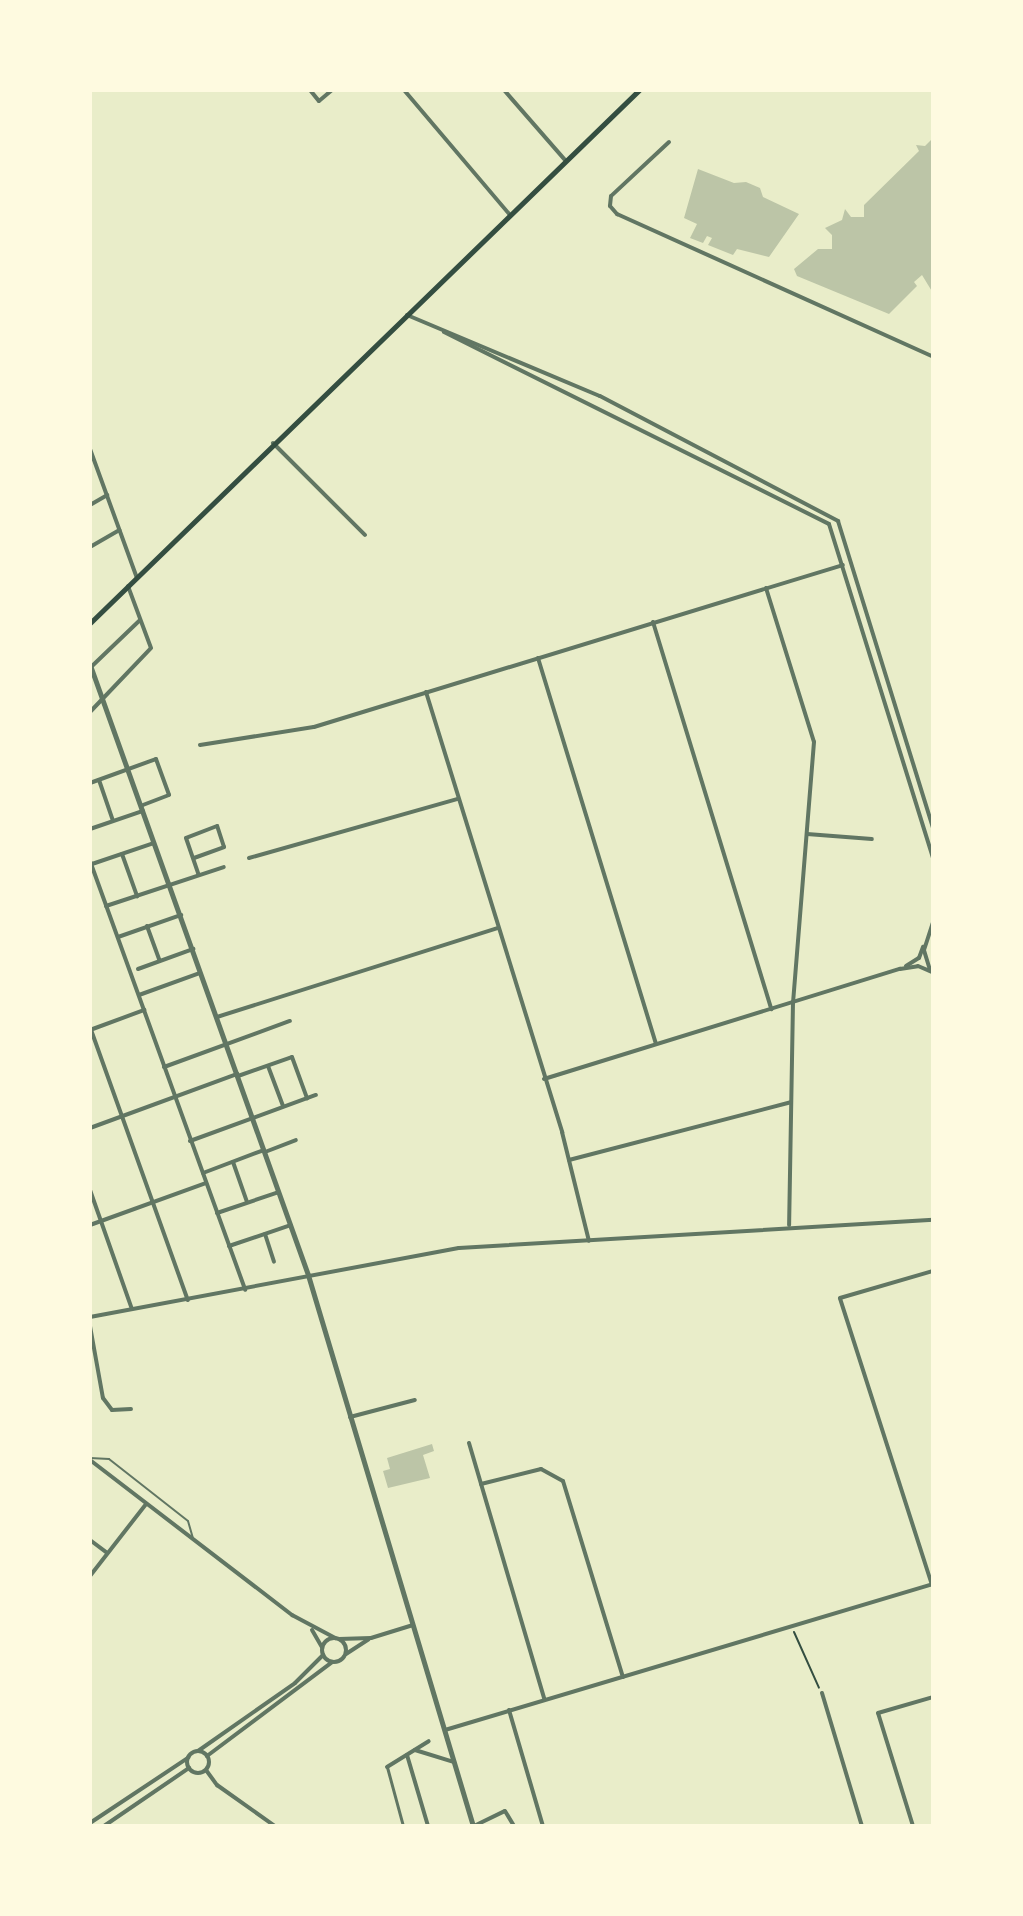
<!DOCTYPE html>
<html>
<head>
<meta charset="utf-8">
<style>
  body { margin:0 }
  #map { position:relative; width:1023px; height:1916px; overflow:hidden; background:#e9edc9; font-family:"Golos Text",sans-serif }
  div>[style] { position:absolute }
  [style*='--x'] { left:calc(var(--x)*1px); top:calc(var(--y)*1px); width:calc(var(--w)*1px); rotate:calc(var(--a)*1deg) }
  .building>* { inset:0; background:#bcc5a7 }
  .path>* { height:2px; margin:-1px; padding:0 1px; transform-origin:1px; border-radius:1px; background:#344e41 }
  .service>* { height:2px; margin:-1px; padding:0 1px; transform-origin:1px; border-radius:1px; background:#617663 }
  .pedestrian>* { height:3px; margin:-1.5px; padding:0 1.5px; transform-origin:1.5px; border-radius:1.5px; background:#617663 }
  .minor>* { height:4px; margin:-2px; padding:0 2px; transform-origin:2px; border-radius:2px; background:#617663 }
  .minor>.ring { margin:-2px; padding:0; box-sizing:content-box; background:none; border:4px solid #617663; border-radius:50% }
  .tertiary>* { height:5px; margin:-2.5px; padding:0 2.5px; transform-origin:2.5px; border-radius:2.5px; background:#617663 }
  .secondary>* { height:5px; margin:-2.5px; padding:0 2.5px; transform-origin:2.5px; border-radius:2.5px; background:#344e41 }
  span { translate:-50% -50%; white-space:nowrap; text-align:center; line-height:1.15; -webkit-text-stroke:6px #fefae0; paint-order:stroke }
  .frame { position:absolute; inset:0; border:92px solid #fefae0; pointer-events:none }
</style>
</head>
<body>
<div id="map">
  <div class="building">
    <div style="clip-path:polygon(933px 138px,933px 293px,922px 275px,914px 282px,917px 286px,889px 314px,797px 276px,794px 269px,818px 249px,832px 249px,832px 235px,825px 228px,842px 220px,845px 209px,851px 217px,864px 217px,864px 205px,919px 151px,916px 145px,925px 146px)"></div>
    <div style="clip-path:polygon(698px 169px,734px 183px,746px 182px,760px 188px,763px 197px,799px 214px,769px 257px,737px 249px,733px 255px,708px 245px,712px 238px,707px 236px,703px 243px,690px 238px,697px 224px,684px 218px)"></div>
    <div style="clip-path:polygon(432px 1444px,434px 1451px,423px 1455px,430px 1478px,388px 1488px,383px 1471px,390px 1469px,387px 1458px)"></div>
  </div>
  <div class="path">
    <div style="--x:794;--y:1632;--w:61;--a:65.9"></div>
  </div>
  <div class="service">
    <div style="--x:90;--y:1458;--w:19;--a:3"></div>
    <div style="--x:109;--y:1459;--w:100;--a:38.1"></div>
    <div style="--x:188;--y:1521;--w:18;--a:74"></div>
  </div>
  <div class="pedestrian">
    <div style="--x:387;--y:1767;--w:61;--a:74.8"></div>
  </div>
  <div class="minor">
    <div style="--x:310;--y:90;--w:14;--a:51"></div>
    <div style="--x:319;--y:101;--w:17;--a:-40"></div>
    <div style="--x:404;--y:90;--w:164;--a:49.7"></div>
    <div style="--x:504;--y:90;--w:94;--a:48.9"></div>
    <div style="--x:669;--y:142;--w:79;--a:137"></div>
    <div style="--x:611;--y:196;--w:10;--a:96"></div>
    <div style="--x:610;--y:206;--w:11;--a:49"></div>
    <div style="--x:617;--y:214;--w:347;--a:24.3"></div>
    <div style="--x:407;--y:315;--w:209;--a:22.8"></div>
    <div style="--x:600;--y:396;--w:269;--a:27.7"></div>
    <div style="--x:838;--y:521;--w:321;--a:72.8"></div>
    <div style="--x:444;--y:332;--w:430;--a:26.5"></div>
    <div style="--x:829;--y:524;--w:350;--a:72.7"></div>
    <div style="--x:273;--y:443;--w:130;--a:45"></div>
    <div style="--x:90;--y:449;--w:137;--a:70"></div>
    <div style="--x:90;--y:505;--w:20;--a:-30"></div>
    <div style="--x:90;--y:547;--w:34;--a:-30"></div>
    <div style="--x:766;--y:588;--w:161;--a:72.7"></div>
    <div style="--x:814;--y:742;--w:261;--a:94.6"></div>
    <div style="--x:793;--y:1002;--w:223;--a:91"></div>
    <div style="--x:653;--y:622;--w:405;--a:73"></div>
    <div style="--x:538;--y:658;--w:403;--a:73"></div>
    <div style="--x:90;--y:668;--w:69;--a:-43.8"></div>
    <div style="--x:426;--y:692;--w:461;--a:72.8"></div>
    <div style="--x:562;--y:1132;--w:112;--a:76.1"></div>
    <div style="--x:90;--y:712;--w:88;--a:-46.4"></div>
    <div style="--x:151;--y:648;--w:66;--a:-110.4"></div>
    <div style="--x:200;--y:745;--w:115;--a:-9"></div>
    <div style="--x:314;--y:727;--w:553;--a:-17.03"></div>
    <div style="--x:99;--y:780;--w:43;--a:71.1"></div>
    <div style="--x:90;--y:783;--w:70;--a:-20"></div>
    <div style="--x:156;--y:759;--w:38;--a:70"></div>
    <div style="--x:169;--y:795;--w:30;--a:159"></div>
    <div style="--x:90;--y:829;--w:56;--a:-18.8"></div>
    <div style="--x:807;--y:834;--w:65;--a:4.4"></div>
    <div style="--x:122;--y:854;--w:45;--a:70.3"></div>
    <div style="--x:194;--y:858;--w:32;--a:-20"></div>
    <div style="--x:224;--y:847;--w:22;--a:-108"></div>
    <div style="--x:217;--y:826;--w:33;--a:159"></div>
    <div style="--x:186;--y:838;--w:39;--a:71"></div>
    <div style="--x:249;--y:858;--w:217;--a:-15.8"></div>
    <div style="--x:90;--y:861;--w:456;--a:70.1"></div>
    <div style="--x:92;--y:864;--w:65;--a:-18.7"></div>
    <div style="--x:106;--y:906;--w:124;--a:-18.3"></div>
    <div style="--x:147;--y:926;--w:37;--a:70"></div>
    <div style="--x:118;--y:937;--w:67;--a:-19.2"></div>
    <div style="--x:906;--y:966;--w:15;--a:-32"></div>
    <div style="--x:919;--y:958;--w:12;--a:-70"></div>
    <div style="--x:138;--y:969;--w:59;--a:-20"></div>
    <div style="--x:930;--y:970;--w:21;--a:-107"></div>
    <div style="--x:924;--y:950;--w:28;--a:-72"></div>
    <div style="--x:139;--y:995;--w:65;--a:-19.8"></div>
    <div style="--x:217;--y:1017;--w:295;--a:-17.6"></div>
    <div style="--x:90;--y:1027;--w:290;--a:70.3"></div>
    <div style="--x:90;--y:1030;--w:58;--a:-20.3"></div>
    <div style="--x:268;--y:1066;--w:43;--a:69.4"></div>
    <div style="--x:164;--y:1067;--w:134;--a:-20.1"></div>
    <div style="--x:238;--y:1076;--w:57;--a:-19.4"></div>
    <div style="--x:292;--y:1057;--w:44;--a:69.9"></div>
    <div style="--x:544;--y:1079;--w:373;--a:-17.2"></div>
    <div style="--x:900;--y:969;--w:18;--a:-9"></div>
    <div style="--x:918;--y:966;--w:15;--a:23"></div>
    <div style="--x:90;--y:1128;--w:157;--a:-20.2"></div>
    <div style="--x:190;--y:1141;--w:134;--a:-20.1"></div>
    <div style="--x:265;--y:1152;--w:33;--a:-21"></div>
    <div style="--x:569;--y:1160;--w:229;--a:-14.6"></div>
    <div style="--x:233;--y:1162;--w:42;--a:70.7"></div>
    <div style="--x:203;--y:1173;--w:65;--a:-20.7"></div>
    <div style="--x:90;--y:1190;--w:126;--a:70.6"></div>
    <div style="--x:217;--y:1213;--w:65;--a:-18.7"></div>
    <div style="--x:90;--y:1225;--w:123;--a:-19.9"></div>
    <div style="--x:265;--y:1234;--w:29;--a:72"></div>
    <div style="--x:229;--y:1246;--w:65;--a:-18.7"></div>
    <div style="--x:90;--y:1317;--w:375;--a:-10.6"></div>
    <div style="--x:459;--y:1248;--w:475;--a:-3.4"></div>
    <div style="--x:90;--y:1326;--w:73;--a:79.8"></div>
    <div style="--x:103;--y:1398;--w:15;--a:53"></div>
    <div style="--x:112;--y:1410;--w:19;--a:-3"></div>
    <div style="--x:350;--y:1417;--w:67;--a:-14.7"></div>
    <div style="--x:469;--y:1443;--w:266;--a:73.6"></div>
    <div style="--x:90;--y:1460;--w:255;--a:37.5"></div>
    <div style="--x:292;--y:1615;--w:49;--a:28.1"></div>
    <div style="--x:481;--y:1484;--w:62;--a:-14"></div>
    <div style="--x:541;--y:1469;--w:25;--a:29"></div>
    <div style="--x:563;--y:1481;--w:205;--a:73"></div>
    <div style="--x:90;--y:1540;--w:21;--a:37"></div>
    <div style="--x:90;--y:1576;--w:91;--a:-52.1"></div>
    <div style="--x:932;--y:1585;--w:301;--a:-107.8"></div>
    <div style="--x:840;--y:1298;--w:97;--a:-16.2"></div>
    <div style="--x:312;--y:1630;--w:20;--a:60"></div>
    <div class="ring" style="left:322px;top:1638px;width:20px;height:20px"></div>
    <div style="--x:339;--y:1639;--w:32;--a:-2"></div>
    <div style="--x:371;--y:1638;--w:44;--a:-17.2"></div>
    <div style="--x:346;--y:1654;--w:27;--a:-33"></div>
    <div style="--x:822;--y:1693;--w:139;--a:73.3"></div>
    <div style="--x:509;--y:1710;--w:121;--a:73.7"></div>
    <div style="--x:445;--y:1730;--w:509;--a:-16.66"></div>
    <div style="--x:415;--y:1750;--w:41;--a:17.1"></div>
    <div class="ring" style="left:187px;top:1751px;width:18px;height:18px"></div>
    <div style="--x:198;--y:1751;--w:118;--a:-35"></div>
    <div style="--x:295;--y:1683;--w:40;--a:-45"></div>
    <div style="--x:407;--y:1755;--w:74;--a:73.5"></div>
    <div style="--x:207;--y:1756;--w:156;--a:-36.9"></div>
    <div style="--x:387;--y:1767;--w:49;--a:-31.8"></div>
    <div style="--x:206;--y:1770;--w:19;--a:54"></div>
    <div style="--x:217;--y:1785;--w:71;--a:35.3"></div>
    <div style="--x:90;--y:1823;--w:118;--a:-33.6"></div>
    <div style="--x:104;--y:1826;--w:103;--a:-34.3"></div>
    <div style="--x:474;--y:1826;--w:34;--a:-26"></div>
    <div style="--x:505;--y:1811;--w:17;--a:59"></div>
    <div style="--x:913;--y:1826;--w:118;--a:-107.2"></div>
    <div style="--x:878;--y:1713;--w:57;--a:-16.2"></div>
  </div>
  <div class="tertiary">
    <div style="--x:90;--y:665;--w:648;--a:70.33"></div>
    <div style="--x:308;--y:1275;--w:575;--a:73.33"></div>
  </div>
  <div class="secondary">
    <div style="--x:90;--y:623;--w:765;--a:-44.15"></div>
  </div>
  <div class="frame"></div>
</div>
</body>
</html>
